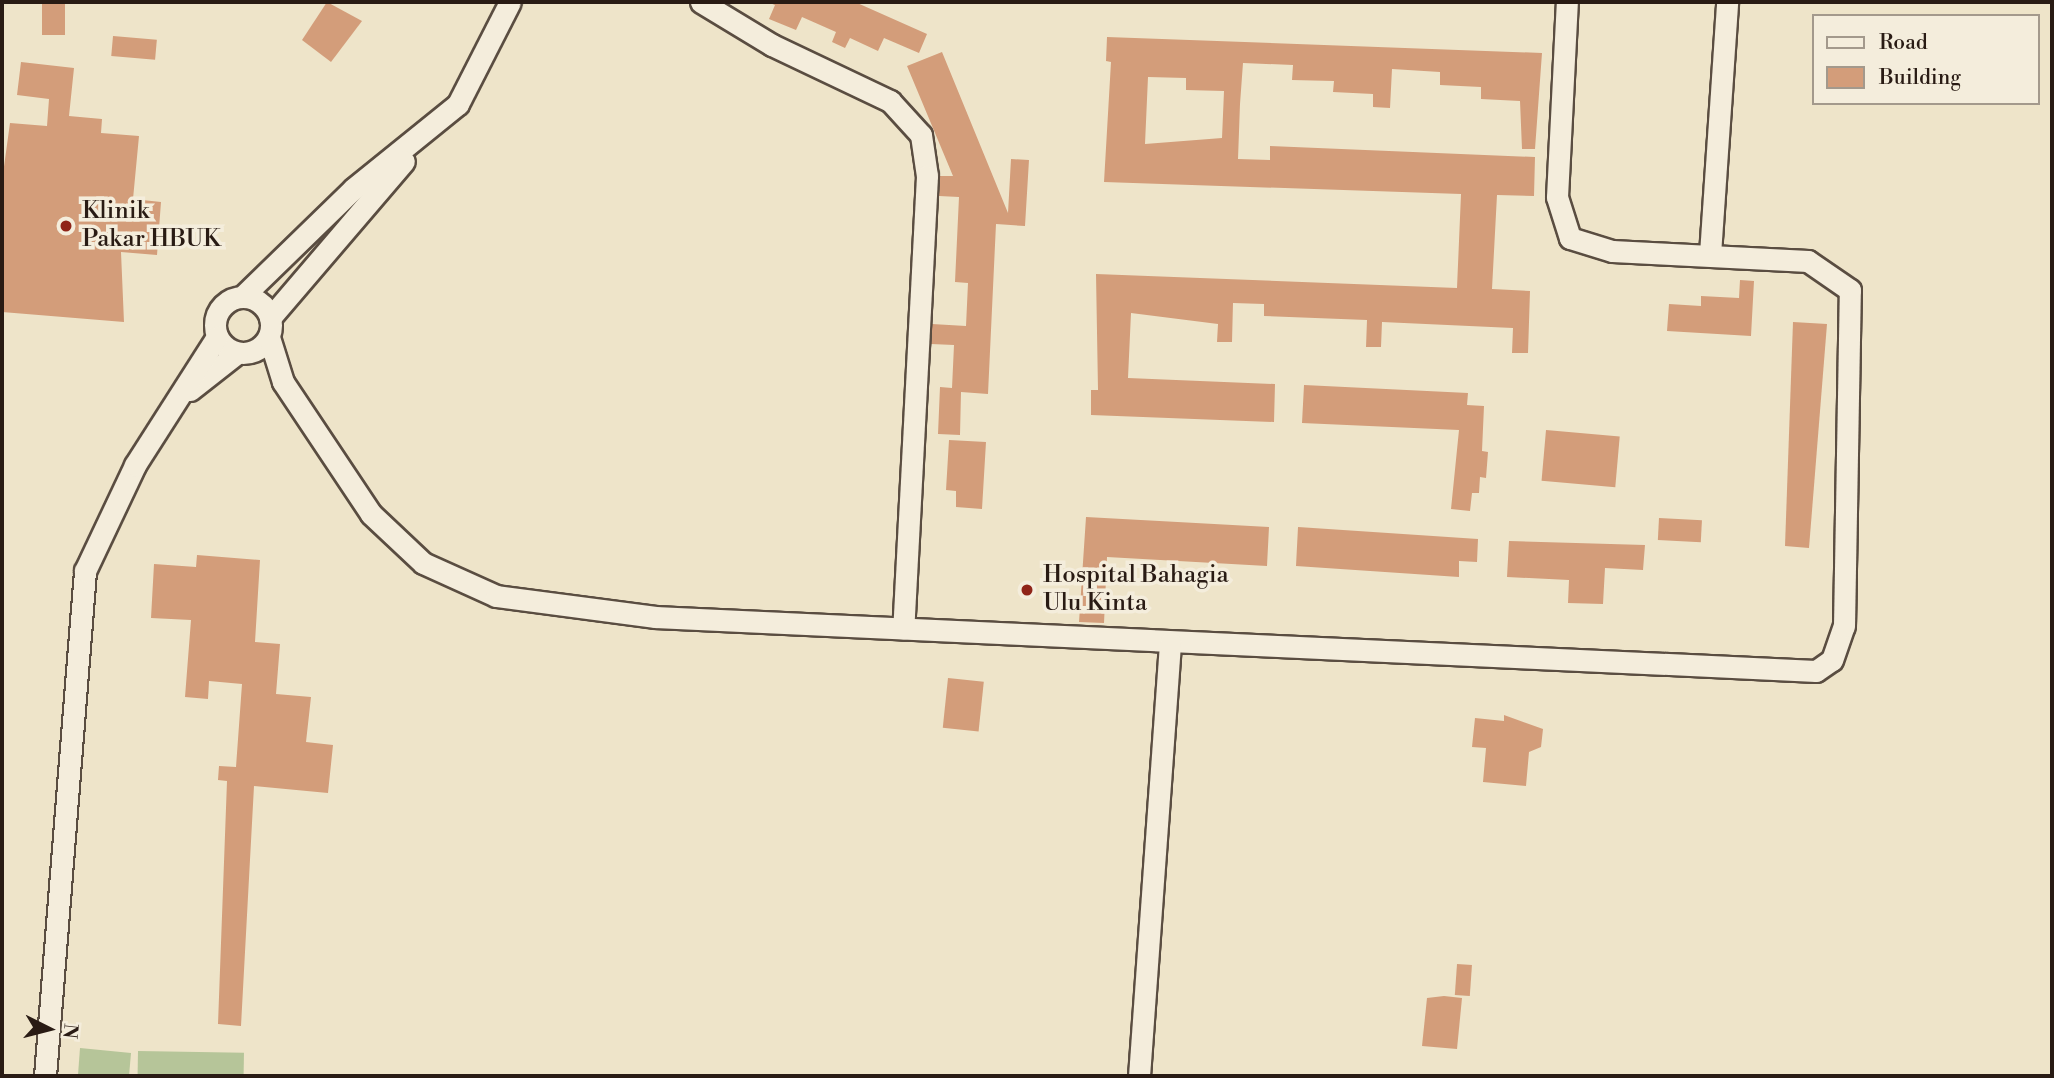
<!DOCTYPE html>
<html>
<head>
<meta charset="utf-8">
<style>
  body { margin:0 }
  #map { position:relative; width:2054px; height:1078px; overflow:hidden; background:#eee4c9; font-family:"Libre Bodoni",serif }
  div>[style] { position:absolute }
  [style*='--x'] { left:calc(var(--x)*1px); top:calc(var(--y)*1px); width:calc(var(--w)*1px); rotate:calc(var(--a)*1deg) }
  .green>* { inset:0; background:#b6c599; transform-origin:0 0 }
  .building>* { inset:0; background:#d39d7a; transform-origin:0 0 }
  .roads { filter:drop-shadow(2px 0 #5a4d41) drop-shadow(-2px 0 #5a4d41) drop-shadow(0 2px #5a4d41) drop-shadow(0 -2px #5a4d41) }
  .street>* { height:21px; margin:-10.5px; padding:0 10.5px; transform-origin:10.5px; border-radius:10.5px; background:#f4eddc }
  .street>.ring { margin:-10.5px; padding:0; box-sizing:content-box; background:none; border:21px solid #f4eddc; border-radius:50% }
  .dots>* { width:19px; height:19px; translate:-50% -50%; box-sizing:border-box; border:4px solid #f4eddc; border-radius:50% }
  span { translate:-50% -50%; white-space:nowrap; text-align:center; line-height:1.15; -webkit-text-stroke:7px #f4eddc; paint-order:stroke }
  .poi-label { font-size:24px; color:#291b14 }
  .left { translate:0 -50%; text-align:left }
  .frame { position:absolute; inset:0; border:4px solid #291b14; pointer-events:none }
  .legend { position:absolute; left:1812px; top:14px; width:228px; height:91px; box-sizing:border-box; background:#f4eddc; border:2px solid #a3998c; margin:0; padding:9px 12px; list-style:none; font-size:21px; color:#291b14 }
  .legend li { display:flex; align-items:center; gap:14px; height:35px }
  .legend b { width:35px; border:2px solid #a3998c }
  .north { position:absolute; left:14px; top:994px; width:70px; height:70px; -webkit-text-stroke:5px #f4eddc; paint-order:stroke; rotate:96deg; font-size:19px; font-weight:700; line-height:28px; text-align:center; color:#291b14 }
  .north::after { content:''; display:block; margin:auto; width:24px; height:32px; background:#291b14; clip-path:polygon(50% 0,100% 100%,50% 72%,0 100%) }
</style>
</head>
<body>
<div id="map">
  <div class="green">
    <div style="clip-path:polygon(80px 1048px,131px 1053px,129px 1076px,78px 1075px)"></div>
    <div style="left:138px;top:1051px;width:106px;height:25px;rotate:1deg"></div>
  </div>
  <div class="building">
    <div style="left:42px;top:2px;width:23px;height:33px"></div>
    <div style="clip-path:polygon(327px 2px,362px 21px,331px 62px,302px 40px)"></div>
    <div style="clip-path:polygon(767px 2px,855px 2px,927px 34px,919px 53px,884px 38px,878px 51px,850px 38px,845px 48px,832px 42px,836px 32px,802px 17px,796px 30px,769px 19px,775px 5px)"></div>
    <div style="left:113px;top:36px;width:44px;height:20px;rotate:5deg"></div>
    <div style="clip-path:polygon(evenodd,1107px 37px,1542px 53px,1535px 149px,1522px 149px,1520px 101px,1481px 99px,1481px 87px,1440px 85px,1440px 72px,1392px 69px,1390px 108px,1373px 107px,1373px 94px,1333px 92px,1334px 81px,1292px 80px,1293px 65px,1243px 63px,1240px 104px,1238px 159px,1270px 160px,1270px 146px,1535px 157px,1534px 196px,1497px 195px,1492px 289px,1530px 291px,1528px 353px,1512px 353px,1513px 328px,1382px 322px,1381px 347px,1366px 347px,1367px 320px,1264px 316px,1264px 304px,1233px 303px,1232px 342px,1217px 342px,1218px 324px,1131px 313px,1128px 378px,1275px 384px,1274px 422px,1091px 415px,1091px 390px,1098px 390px,1096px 274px,1457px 288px,1461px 194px,1104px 182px,1111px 62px,1106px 61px,1107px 37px,1148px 77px,1186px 78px,1186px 90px,1224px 91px,1222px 138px,1145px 144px,1148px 77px)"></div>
    <div style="clip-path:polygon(942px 52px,1008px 213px,1011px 159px,1029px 160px,1025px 226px,996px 224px,988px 394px,961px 392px,960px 435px,938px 434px,940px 387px,952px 388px,954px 345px,931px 344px,932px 324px,966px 326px,968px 283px,955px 282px,959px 197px,939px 196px,940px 176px,953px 176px,907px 66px)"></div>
    <div style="clip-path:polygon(21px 62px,74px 68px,69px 116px,102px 119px,101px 133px,139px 136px,133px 199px,161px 202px,157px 255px,121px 252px,124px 322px,2px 312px,2px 181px,10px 123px,47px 126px,49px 99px,17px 95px)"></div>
    <div style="clip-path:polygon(1740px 280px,1754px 281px,1751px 336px,1667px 331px,1669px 304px,1701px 306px,1701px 296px,1739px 298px)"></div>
    <div style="clip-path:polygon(1793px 322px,1827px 324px,1809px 548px,1785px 546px)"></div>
    <div style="clip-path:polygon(1304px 385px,1468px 393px,1467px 405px,1484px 406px,1482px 451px,1488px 452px,1486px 478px,1480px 477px,1479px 493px,1472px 493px,1470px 511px,1451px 509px,1459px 430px,1302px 423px)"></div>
    <div style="left:1546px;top:430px;width:74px;height:51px;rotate:5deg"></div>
    <div style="clip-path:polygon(949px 440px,986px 442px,982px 509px,956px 507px,956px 491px,946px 490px)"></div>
    <div style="clip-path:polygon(1086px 517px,1269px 527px,1267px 566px,1107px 557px,1104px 623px,1079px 622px)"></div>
    <div style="left:1659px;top:518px;width:43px;height:22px;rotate:3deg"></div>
    <div style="clip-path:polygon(1298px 527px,1478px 539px,1477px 562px,1459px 561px,1459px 577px,1296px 566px)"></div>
    <div style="clip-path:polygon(1509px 541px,1645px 545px,1643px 570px,1605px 568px,1603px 604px,1568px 603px,1569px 580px,1507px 577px)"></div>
    <div style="clip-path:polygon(197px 555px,260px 560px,255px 642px,280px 644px,276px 694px,311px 697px,306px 742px,333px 745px,328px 793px,254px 786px,241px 1026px,218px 1024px,227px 781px,218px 780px,219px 766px,236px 767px,242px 684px,209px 681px,208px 699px,185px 697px,191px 620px,151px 618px,154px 564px,196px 567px)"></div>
    <div style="left:948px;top:678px;width:36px;height:50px;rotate:6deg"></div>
    <div style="clip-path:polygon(1504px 715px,1543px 729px,1541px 747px,1529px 752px,1526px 786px,1483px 782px,1486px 748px,1472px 747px,1475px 718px,1504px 721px)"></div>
    <div style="left:1457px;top:964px;width:15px;height:31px;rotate:4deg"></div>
    <div style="clip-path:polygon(1444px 996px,1462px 998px,1457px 1049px,1422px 1046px,1427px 998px)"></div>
  </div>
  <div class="roads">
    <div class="street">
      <div style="--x:701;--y:2;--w:83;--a:31.2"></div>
      <div style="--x:772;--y:45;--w:131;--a:25.4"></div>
      <div style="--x:890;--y:101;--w:46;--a:47.6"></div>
      <div style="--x:921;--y:135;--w:41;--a:81.7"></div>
      <div style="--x:927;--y:176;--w:453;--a:93"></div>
      <div style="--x:1710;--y:254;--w:253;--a:-86.1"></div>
      <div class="ring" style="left:215px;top:297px;width:35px;height:35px"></div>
      <div style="--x:242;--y:297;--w:155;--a:-44.2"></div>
      <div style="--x:353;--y:189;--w:135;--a:-39"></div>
      <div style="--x:458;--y:104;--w:114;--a:-63"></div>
      <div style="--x:270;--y:318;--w:206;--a:-49.5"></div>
      <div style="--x:269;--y:337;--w:47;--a:72.7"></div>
      <div style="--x:283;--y:382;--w:159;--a:56.3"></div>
      <div style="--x:371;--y:514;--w:71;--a:43.3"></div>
      <div style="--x:423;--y:563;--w:80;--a:24.3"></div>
      <div style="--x:496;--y:596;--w:160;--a:7.5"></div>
      <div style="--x:655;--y:617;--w:1162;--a:2.66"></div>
      <div style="--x:1816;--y:671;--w:19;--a:-35"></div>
      <div style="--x:1832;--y:660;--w:36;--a:-71"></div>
      <div style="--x:1844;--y:626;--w:336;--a:-89"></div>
      <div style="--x:1850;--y:290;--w:51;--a:-145.4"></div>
      <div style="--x:1808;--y:261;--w:196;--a:-177.1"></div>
      <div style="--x:1612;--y:251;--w:44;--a:-162.8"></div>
      <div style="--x:1570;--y:238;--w:43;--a:-107.6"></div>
      <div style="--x:1557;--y:197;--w:195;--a:-87.1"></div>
      <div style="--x:190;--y:390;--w:60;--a:-38.2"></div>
      <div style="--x:45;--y:1076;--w:507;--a:-85.47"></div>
      <div style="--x:85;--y:571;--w:117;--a:-64.7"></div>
      <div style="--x:135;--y:465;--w:152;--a:-57.4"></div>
      <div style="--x:1139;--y:1076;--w:434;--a:-85.9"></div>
    </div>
  </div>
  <div class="dots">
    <div style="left:66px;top:226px;background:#8f2418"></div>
    <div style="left:1027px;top:590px;background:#8f2418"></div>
  </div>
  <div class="poi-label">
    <span class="left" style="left:82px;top:226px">Klinik<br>Pakar HBUK</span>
    <span class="left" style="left:1043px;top:590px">Hospital Bahagia<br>Ulu Kinta</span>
  </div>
  <div class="frame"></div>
  <ul class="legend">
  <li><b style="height:9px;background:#f4eddc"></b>Road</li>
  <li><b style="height:19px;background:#d39d7a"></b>Building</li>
  </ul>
  <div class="north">N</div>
</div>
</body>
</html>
